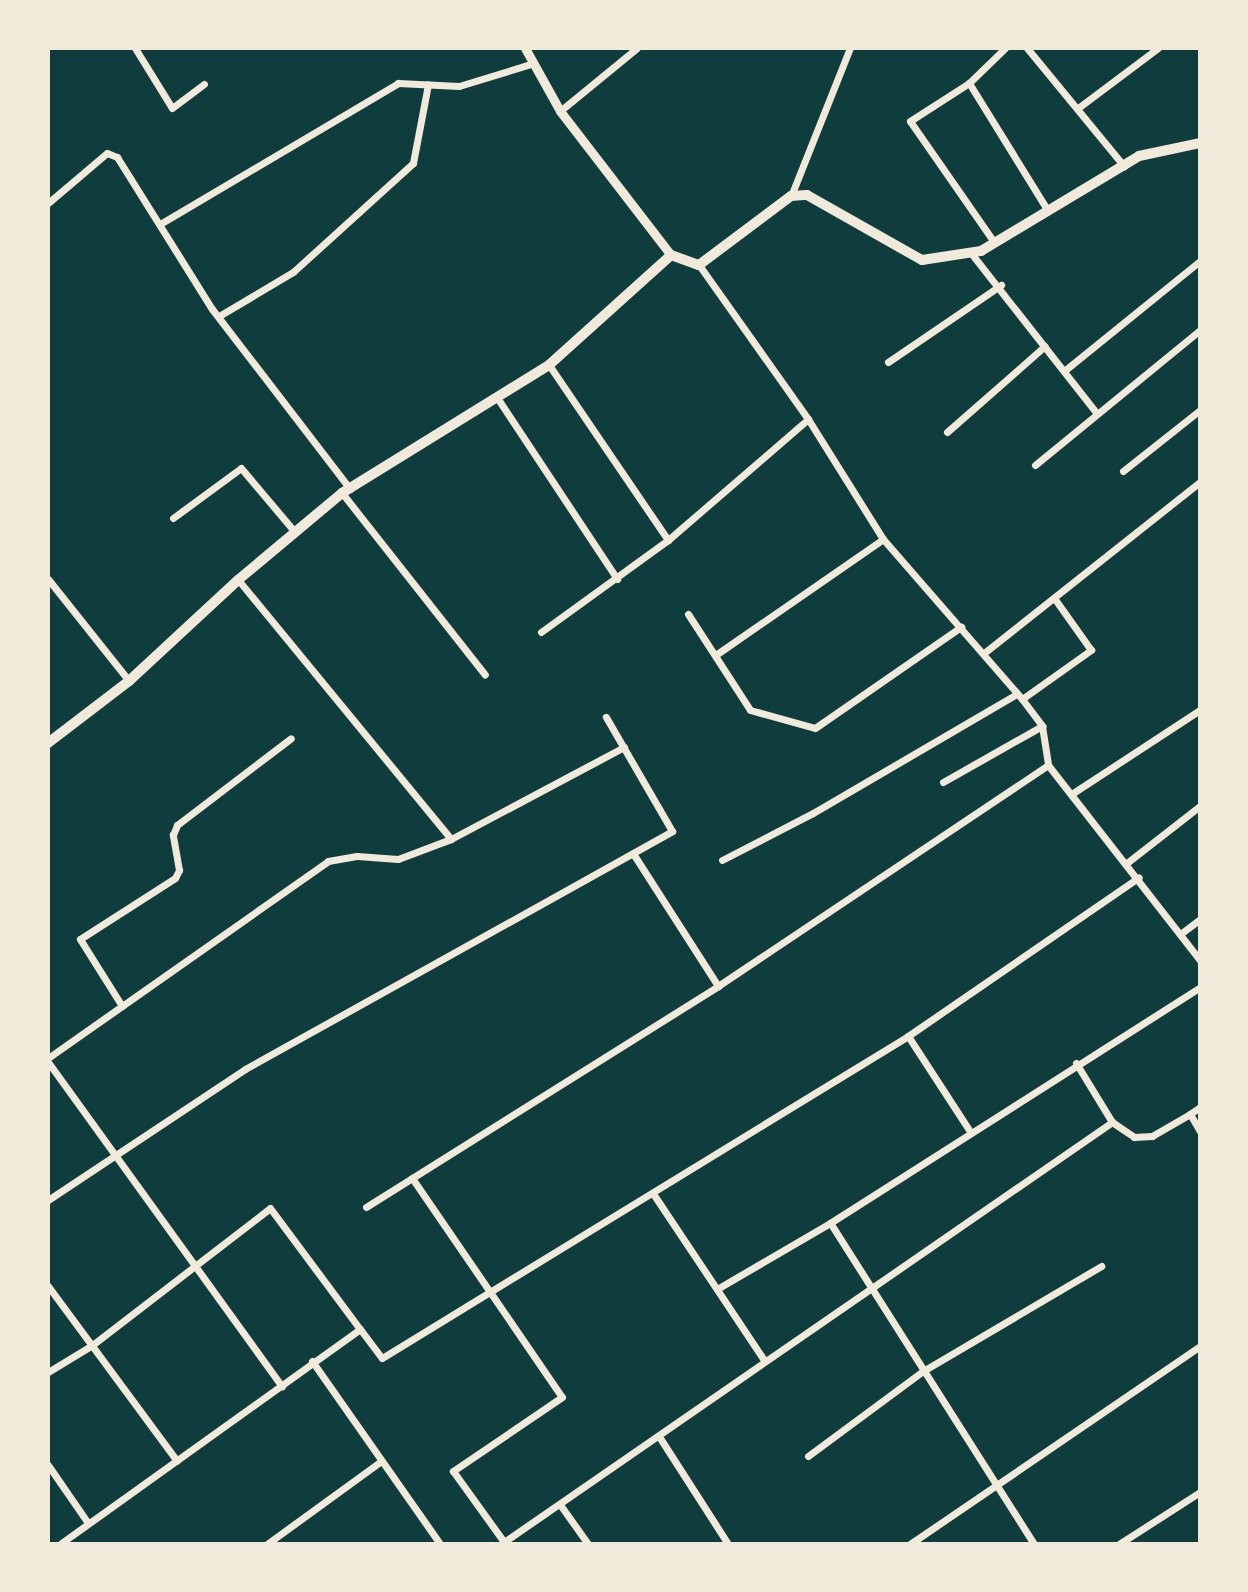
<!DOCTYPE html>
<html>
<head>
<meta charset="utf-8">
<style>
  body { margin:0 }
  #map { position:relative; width:1248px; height:1592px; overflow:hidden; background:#0f3d3e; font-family:Arial,sans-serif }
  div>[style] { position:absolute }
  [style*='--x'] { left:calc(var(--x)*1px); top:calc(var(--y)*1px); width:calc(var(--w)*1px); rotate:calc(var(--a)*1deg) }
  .minor>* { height:7px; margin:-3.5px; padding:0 3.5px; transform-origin:3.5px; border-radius:3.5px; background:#f1e9da }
  .tertiary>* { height:9px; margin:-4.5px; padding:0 4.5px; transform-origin:4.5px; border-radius:4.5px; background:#f1e9da }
  .secondary>* { height:10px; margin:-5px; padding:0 5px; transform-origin:5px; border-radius:5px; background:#f1e9da }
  span { translate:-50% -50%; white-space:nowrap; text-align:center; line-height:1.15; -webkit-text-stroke:6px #f1e9da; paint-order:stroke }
  .frame { position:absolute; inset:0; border:50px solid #f1e9da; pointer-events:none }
</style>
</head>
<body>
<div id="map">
  <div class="minor">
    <div style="--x:135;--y:48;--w:70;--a:58.3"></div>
    <div style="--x:172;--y:108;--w:40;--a:-37"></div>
    <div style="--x:1027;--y:48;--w:153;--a:50.6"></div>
    <div style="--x:969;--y:83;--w:150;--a:58.3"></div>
    <div style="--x:1078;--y:108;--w:100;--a:-36.9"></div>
    <div style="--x:560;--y:111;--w:99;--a:-39.3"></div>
    <div style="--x:791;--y:196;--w:159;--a:-68.3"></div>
    <div style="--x:48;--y:203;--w:77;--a:-40.3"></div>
    <div style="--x:107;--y:153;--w:11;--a:22"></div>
    <div style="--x:117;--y:157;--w:179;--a:58"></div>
    <div style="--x:212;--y:309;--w:227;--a:52.5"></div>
    <div style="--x:160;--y:224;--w:277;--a:-30.6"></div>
    <div style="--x:398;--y:83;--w:61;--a:2.8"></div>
    <div style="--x:459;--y:86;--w:78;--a:-17"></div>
    <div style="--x:994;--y:242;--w:147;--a:-124.8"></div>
    <div style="--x:910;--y:121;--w:70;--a:-32.8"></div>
    <div style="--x:969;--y:83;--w:50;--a:-44.2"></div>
    <div style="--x:971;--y:253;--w:201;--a:51.9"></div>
    <div style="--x:699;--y:265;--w:189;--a:54.7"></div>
    <div style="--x:808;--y:419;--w:142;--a:58"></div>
    <div style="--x:883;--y:539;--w:212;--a:49"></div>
    <div style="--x:1022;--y:699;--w:34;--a:53"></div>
    <div style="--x:1042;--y:726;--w:39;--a:81"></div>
    <div style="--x:1048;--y:765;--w:247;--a:52.1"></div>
    <div style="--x:219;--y:316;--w:86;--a:-30.7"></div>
    <div style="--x:293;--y:272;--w:162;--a:-42.2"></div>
    <div style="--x:413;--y:163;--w:80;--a:-79.2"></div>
    <div style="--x:888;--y:362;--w:137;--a:-34.3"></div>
    <div style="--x:549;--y:365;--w:212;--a:55.8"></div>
    <div style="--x:1064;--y:371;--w:175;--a:-39"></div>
    <div style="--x:498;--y:399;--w:216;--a:56.5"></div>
    <div style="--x:947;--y:432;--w:130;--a:-41.3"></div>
    <div style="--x:1035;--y:465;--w:213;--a:-39.3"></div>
    <div style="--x:1123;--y:471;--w:98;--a:-38.4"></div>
    <div style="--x:342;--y:493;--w:231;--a:51.8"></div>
    <div style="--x:173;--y:518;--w:84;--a:-36.3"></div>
    <div style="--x:241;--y:468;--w:82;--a:49.9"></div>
    <div style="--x:48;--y:579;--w:130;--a:51.5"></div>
    <div style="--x:688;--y:614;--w:114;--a:57.1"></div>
    <div style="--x:750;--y:710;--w:67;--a:15.5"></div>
    <div style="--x:815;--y:728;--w:178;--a:-34.7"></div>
    <div style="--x:541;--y:632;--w:157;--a:-35.9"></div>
    <div style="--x:668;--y:540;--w:185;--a:-40.8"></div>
    <div style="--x:984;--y:653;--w:275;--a:-38.4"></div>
    <div style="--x:717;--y:654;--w:202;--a:-34.7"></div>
    <div style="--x:1022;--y:699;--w:85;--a:-35.4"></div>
    <div style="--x:1091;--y:650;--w:64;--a:-125.4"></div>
    <div style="--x:943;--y:782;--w:114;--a:-29.5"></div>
    <div style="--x:1073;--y:793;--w:152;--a:-33.2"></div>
    <div style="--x:451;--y:839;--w:196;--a:-28"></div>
    <div style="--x:634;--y:855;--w:156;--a:57.3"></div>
    <div style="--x:722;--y:860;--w:102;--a:-27.3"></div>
    <div style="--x:813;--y:813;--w:236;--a:-30.3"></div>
    <div style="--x:1128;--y:862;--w:91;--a:-37.9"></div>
    <div style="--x:1183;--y:932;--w:21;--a:-37"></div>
    <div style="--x:122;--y:1006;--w:79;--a:-122.1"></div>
    <div style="--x:80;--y:939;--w:113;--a:-32.7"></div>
    <div style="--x:175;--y:878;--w:9;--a:-63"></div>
    <div style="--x:179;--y:870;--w:36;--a:-100"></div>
    <div style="--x:173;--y:835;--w:11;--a:-68"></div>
    <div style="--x:177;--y:825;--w:143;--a:-37.3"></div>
    <div style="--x:908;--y:1036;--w:112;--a:57"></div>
    <div style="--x:48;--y:1058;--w:342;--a:-35.1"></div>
    <div style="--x:328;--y:861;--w:29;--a:-10"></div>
    <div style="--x:357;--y:856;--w:41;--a:4.2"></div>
    <div style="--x:398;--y:859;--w:57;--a:-20.7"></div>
    <div style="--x:451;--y:839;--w:335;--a:-129.4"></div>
    <div style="--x:48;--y:1062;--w:400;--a:54.2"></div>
    <div style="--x:1076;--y:1063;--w:69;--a:58.6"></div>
    <div style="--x:1112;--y:1122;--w:27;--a:34"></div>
    <div style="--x:1134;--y:1137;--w:18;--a:-3"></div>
    <div style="--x:1152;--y:1136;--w:44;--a:-30.1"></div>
    <div style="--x:1200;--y:1107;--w:12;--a:145"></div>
    <div style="--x:1190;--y:1114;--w:20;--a:60"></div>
    <div style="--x:412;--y:1178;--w:265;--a:55.6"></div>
    <div style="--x:562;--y:1397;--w:132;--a:145.8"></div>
    <div style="--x:453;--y:1471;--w:87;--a:54.3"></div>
    <div style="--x:654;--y:1195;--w:198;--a:56.3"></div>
    <div style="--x:48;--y:1200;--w:237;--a:-33.6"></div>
    <div style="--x:245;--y:1069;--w:489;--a:-29.1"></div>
    <div style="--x:672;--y:831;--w:132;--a:-120.1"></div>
    <div style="--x:366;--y:1207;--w:416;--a:-32.1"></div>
    <div style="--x:718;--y:986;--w:397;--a:-33.8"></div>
    <div style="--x:48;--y:1286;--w:217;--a:53.6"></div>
    <div style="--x:717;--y:1289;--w:131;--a:-30.3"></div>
    <div style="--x:312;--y:1361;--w:223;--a:55"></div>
    <div style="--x:48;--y:1372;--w:50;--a:-31.2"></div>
    <div style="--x:91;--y:1346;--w:226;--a:-37.6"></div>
    <div style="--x:270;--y:1208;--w:151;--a:53.4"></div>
    <div style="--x:660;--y:1438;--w:126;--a:57.3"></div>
    <div style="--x:808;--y:1456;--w:143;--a:-36.5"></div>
    <div style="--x:923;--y:1371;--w:207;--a:-30.5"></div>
    <div style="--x:48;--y:1465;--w:70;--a:55.4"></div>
    <div style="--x:561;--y:1506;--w:47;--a:54.6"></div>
    <div style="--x:60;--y:1544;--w:369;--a:-35.6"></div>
    <div style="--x:360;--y:1329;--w:36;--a:53"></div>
    <div style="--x:382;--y:1358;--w:617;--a:-31.47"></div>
    <div style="--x:908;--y:1036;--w:280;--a:-34.5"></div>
    <div style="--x:267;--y:1544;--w:140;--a:-36"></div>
    <div style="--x:501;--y:1544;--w:743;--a:-34.63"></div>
    <div style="--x:910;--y:1544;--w:351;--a:-34.3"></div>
    <div style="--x:1034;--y:1544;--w:380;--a:-122.4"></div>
    <div style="--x:830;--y:1223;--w:439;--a:-32.5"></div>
    <div style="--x:1119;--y:1544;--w:96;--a:-32.7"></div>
  </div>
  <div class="tertiary">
    <div style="--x:525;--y:48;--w:72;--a:60.9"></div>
    <div style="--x:560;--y:111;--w:182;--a:52.4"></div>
  </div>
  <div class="secondary">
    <div style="--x:48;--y:743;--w:102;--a:-37.4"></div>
    <div style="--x:129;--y:681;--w:149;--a:-42.8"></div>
    <div style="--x:238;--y:580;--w:136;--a:-39.9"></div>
    <div style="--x:342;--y:493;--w:243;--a:-31.7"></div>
    <div style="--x:549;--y:365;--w:164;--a:-42"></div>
    <div style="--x:671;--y:255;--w:30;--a:20"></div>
    <div style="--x:699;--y:265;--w:115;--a:-36.9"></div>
    <div style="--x:791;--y:196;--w:16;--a:-4"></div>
    <div style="--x:807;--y:195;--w:132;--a:29.5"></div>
    <div style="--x:922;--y:260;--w:60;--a:-8.7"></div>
    <div style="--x:981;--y:251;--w:184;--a:-31"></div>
    <div style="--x:1139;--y:156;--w:62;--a:-12"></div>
  </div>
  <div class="frame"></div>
</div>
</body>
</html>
